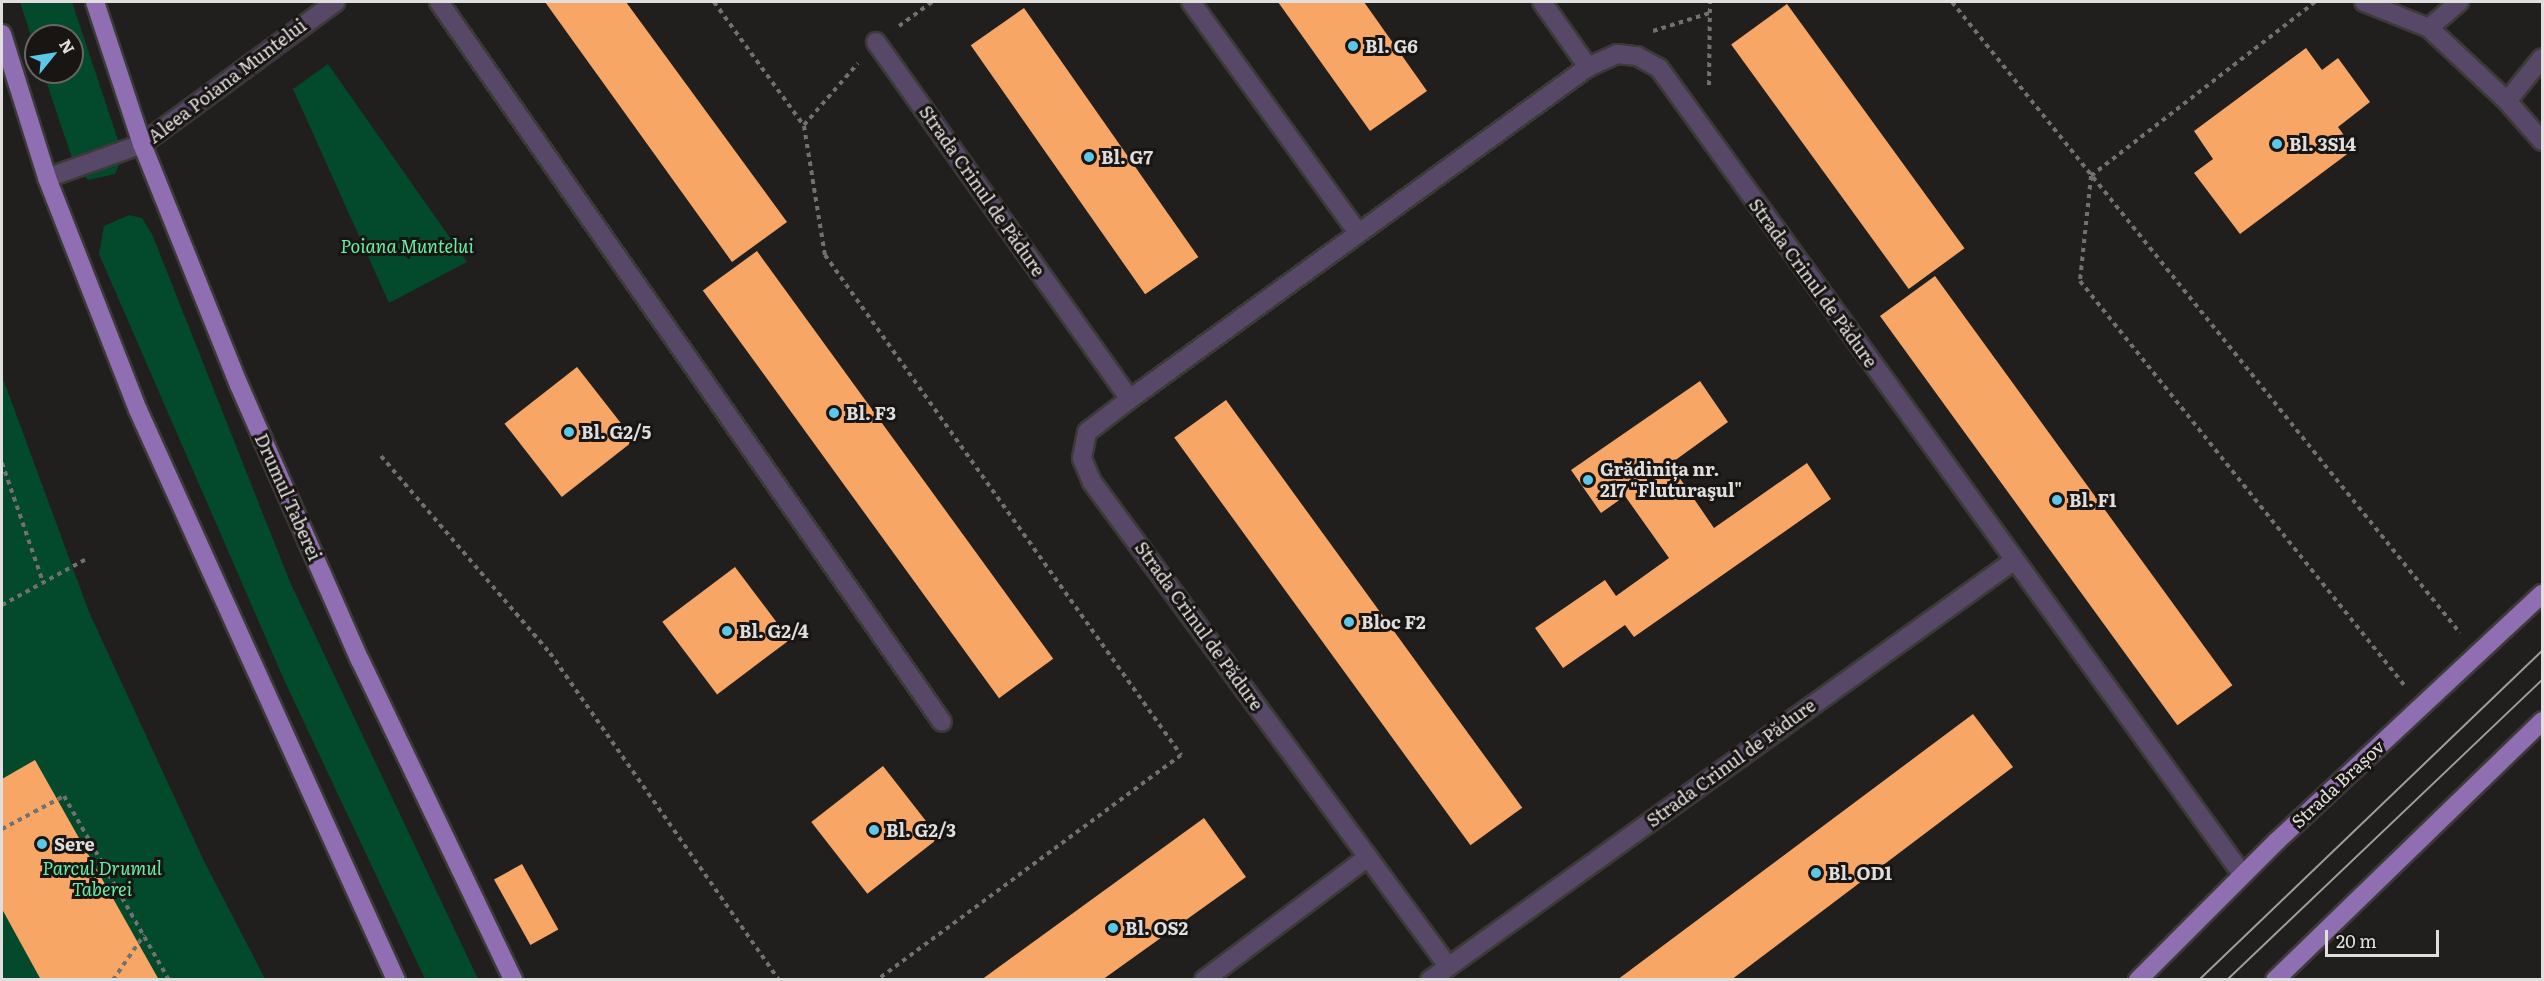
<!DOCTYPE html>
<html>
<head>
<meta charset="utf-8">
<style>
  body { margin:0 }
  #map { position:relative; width:2544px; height:981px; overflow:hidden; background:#211f1d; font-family:Literata,serif }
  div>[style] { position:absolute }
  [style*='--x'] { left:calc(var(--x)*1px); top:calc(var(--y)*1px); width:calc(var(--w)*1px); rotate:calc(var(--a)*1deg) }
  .green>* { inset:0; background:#03492b }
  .building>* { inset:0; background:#f7a666; transform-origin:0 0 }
  .path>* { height:4px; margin-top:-2px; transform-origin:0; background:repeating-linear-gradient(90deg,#73716f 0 4.5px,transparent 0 9px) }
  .roads { filter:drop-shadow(2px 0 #3c3a38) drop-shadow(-2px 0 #3c3a38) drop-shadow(0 2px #3c3a38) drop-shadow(0 -2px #3c3a38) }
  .minor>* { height:18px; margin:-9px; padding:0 9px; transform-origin:9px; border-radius:9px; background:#574868 }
  .major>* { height:18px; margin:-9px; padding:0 9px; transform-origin:9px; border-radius:9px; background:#8f6fb2 }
  .tram>* { height:1.5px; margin:-0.75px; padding:0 0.75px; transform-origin:0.75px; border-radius:0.75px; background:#9f9d9c }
  .dots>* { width:16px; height:16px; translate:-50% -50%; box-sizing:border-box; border:3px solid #181513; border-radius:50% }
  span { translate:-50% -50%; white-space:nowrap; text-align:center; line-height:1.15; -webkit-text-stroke:6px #181513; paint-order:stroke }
  .poi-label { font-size:18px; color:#e1dfde; font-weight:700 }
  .left { translate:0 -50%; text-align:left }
  .street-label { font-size:18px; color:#e1dfde }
  .park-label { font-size:18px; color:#69eea7; font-style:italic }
  .frame { position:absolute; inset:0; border:3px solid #e1dfde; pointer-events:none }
  .north { position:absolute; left:24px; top:24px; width:60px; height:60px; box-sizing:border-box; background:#181513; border:2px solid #686664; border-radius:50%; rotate:60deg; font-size:16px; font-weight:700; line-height:24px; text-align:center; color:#e1dfde }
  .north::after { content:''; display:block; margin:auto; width:21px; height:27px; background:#5cc7e7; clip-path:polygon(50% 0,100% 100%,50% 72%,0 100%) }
  .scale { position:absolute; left:2325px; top:930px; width:114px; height:27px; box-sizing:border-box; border:3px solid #e1dfde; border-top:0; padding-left:8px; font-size:18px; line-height:21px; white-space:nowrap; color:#e1dfde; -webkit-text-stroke:4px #181513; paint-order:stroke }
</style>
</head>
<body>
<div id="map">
  <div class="green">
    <div style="clip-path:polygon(20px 2px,72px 2px,119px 143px,122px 158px,115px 174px,88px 180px,73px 161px,43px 72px,72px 72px,72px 36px,36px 36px,36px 51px)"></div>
    <div style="clip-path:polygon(328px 64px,467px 262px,389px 303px,293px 89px)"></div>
    <div style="clip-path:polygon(129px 215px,142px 218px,152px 234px,290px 582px,478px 979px,425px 979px,285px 682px,99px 254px,104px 226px)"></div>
    <div style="clip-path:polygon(2px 376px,89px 612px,203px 859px,265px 979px,2px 979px)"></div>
  </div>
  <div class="building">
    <div style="clip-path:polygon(545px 2px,626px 2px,787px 222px,732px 262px)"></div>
    <div style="clip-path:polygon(1278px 2px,1364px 2px,1427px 91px,1370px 131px)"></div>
    <div style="left:1787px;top:4px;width:302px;height:69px;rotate:54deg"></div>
    <div style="left:1024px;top:8px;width:304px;height:65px;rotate:55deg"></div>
    <div style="clip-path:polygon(2306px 48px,2322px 70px,2338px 58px,2370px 102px,2338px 127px,2354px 149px,2240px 234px,2194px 173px,2213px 159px,2194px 131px)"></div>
    <div style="left:757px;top:251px;width:504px;height:67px;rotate:54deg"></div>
    <div style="left:1935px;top:276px;width:506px;height:68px;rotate:54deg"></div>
    <div style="left:577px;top:367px;width:93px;height:92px;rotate:52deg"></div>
    <div style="clip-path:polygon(1700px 381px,1728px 422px,1670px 464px,1714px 528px,1807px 463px,1831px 499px,1634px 637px,1625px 625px,1563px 668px,1535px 628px,1605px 580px,1616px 596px,1669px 558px,1625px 496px,1601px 513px,1571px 470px)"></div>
    <div style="left:1226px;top:400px;width:504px;height:64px;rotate:54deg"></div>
    <div style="left:735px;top:567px;width:91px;height:91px;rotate:53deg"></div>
    <div style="clip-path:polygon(1973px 714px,2013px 767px,1731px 980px,1617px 980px)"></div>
    <div style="clip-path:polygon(35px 760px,159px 980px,41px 980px,2px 909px,2px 779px)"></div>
    <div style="left:883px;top:766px;width:91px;height:91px;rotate:52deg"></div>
    <div style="clip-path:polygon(1204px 818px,1246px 877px,1102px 980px,981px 980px)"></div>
    <div style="left:522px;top:864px;width:75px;height:32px;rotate:61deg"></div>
  </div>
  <div class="path">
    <div style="--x:714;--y:2;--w:153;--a:54"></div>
    <div style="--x:804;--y:126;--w:131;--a:80.8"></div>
    <div style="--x:825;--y:255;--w:614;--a:54.55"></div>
    <div style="--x:1181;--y:755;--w:378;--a:143.5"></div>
    <div style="--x:1952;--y:2;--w:810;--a:51.16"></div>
    <div style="--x:2315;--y:2;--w:284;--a:142.2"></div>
    <div style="--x:2091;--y:176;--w:106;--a:96"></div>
    <div style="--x:2080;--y:281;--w:518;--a:51.27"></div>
    <div style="--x:899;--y:26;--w:41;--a:-36"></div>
    <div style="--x:1653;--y:31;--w:60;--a:-17.5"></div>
    <div style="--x:1709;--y:85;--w:83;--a:-89.3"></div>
    <div style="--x:804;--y:125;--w:82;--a:-48.9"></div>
    <div style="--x:381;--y:456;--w:260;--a:49.4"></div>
    <div style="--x:550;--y:653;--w:399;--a:55"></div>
    <div style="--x:2;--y:463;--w:126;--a:71"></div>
    <div style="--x:2;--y:605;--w:96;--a:-28.7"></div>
    <div style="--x:2;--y:829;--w:70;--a:-28"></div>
    <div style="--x:64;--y:796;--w:212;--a:60.3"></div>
    <div style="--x:113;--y:980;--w:55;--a:-55.4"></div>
  </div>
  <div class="roads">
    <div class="minor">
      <div style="--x:439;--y:2;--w:878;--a:55.06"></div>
      <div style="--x:1191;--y:2;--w:285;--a:54.1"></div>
      <div style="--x:1542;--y:2;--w:80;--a:54.7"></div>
      <div style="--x:2364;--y:2;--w:70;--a:21.8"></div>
      <div style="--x:2429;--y:28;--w:107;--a:43.1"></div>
      <div style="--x:2507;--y:101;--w:53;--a:48.8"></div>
      <div style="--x:2429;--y:28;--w:40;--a:-41"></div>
      <div style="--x:876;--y:42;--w:438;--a:54.6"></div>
      <div style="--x:2507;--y:101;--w:55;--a:-50.9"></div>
      <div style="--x:47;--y:178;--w:101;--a:-19.7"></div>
      <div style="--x:142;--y:144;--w:240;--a:-36.3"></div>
      <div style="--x:1448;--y:966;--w:601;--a:-126.34"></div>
      <div style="--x:1092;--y:482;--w:26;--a:-113"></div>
      <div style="--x:1082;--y:458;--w:26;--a:-79"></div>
      <div style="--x:1087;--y:432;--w:54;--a:-37.5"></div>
      <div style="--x:1130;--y:399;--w:566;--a:-35.94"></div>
      <div style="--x:1588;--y:67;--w:32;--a:-24"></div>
      <div style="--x:1617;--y:54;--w:20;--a:6"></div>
      <div style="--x:1637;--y:56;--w:25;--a:29"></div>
      <div style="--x:1659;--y:68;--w:996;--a:54.11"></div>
      <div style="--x:1204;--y:980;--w:205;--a:-36.9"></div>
      <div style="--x:1430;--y:980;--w:720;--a:-35.68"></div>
    </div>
    <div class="major">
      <div style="--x:95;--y:2;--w:150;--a:71.7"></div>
      <div style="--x:142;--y:144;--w:260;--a:68.1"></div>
      <div style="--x:239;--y:385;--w:300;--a:66.3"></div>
      <div style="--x:360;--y:660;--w:355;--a:64.4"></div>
      <div style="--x:2;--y:34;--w:151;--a:72.6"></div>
      <div style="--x:47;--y:178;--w:249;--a:68.6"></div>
      <div style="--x:138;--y:410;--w:626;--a:65.65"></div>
      <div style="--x:2138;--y:980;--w:197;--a:-45"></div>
      <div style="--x:2277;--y:841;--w:362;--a:-43"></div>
      <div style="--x:2275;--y:980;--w:372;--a:-44.1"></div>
    </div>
  </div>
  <div class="tram">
    <div style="--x:2199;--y:980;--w:475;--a:-43.8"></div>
    <div style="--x:2227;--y:980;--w:435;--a:-43.6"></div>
  </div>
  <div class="dots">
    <div style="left:1353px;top:46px;background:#5cc7e7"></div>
    <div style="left:2277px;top:144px;background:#5cc7e7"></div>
    <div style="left:1089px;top:157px;background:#5cc7e7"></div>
    <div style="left:834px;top:413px;background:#5cc7e7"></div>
    <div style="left:569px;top:432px;background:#5cc7e7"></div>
    <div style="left:1588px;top:480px;background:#5cc7e7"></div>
    <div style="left:2057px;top:500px;background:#5cc7e7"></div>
    <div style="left:1349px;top:622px;background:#5cc7e7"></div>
    <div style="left:727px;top:631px;background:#5cc7e7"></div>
    <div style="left:874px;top:830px;background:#5cc7e7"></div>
    <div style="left:42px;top:844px;background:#5cc7e7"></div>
    <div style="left:1816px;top:873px;background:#5cc7e7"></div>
    <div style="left:1113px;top:928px;background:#5cc7e7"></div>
  </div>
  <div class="poi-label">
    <span class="left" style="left:1365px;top:46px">Bl. G6</span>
    <span class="left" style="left:2289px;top:144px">Bl. 3S14</span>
    <span class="left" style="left:1101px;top:157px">Bl. G7</span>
    <span class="left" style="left:846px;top:413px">Bl. F3</span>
    <span class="left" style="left:581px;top:432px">Bl. G2/5</span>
    <span class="left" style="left:1600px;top:480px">Grădinița nr.<br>217 "Fluturaşul"</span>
    <span class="left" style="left:2069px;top:500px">Bl. F1</span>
    <span class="left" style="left:1361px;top:622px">Bloc F2</span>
    <span class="left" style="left:739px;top:631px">Bl. G2/4</span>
    <span class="left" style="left:886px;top:830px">Bl. G2/3</span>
    <span class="left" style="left:54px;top:844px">Sere</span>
    <span class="left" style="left:1828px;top:873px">Bl. OD1</span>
    <span class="left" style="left:1125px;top:928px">Bl. OS2</span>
  </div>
  <div class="street-label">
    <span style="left:227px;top:81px;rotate:-37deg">Aleea Poiana Muntelui</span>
    <span style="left:982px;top:191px;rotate:55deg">Strada Crinul de Pădure</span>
    <span style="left:1813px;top:283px;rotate:54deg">Strada Crinul de Pădure</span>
    <span style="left:288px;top:497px;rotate:66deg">Drumul Taberei</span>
    <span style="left:1199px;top:626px;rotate:54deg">Strada Crinul de Pădure</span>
    <span style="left:1731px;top:763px;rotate:-36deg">Strada Crinul de Pădure</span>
    <span style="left:2338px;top:784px;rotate:-43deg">Strada Brașov</span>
  </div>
  <div class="park-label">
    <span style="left:407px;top:246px">Poiana Muntelui</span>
    <span style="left:102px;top:879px">Parcul Drumul<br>Taberei</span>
  </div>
  <div class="frame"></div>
  <div class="north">N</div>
  <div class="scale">20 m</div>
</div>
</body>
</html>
